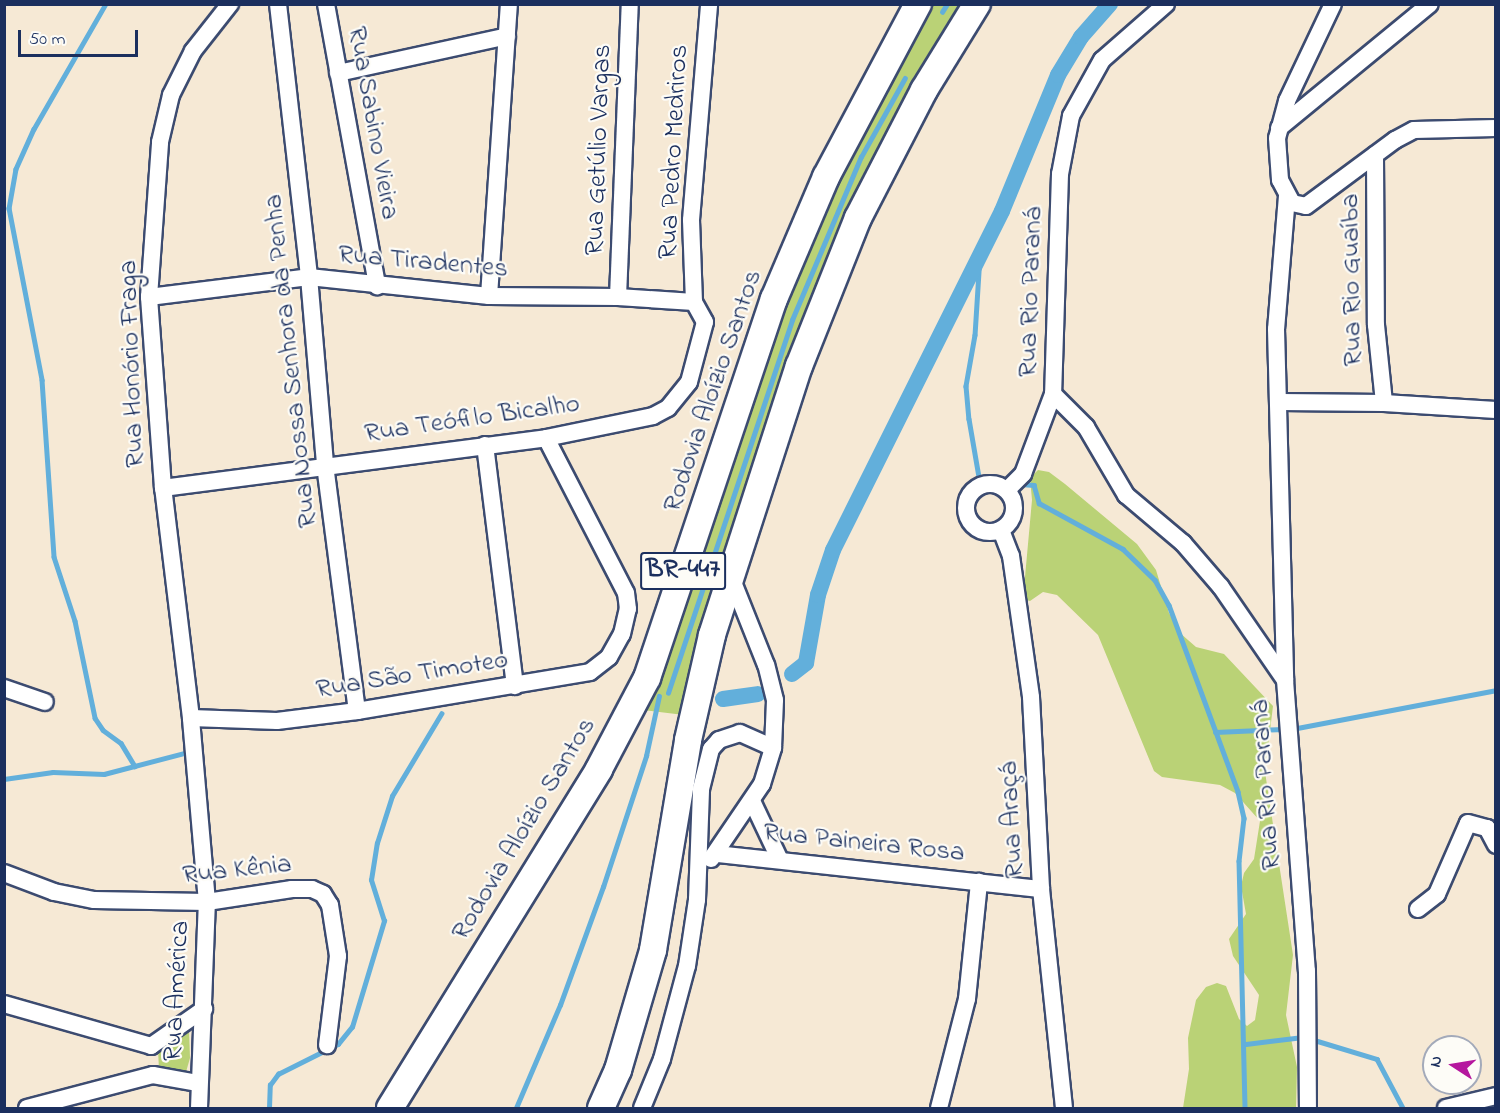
<!DOCTYPE html>
<html>
<head>
<meta charset="utf-8">
<style>
  body { margin:0 }
  #map { position:relative; width:1500px; height:1113px; overflow:hidden; background:#f6e9d5; font-family:"Indie Flower",sans-serif }
  div>[style] { position:absolute }
  [style*='--x'] { left:calc(var(--x)*1px); top:calc(var(--y)*1px); width:calc(var(--w)*1px); rotate:calc(var(--a)*1deg) }
  .green>* { inset:0; background:#bad276 }
  .stream>* { height:4.5px; margin:-2.25px; padding:0 2.25px; transform-origin:2.25px; border-radius:2.25px; background:#62afdb }
  .canal>* { height:16px; margin:-8px; padding:0 8px; transform-origin:8px; border-radius:8px; background:#62afdb }
  .roads { filter:drop-shadow(2px 0 #3c4b70) drop-shadow(-2px 0 #3c4b70) drop-shadow(0 2px #3c4b70) drop-shadow(0 -2px #3c4b70) }
  .street>* { height:16px; margin:-8px; padding:0 8px; transform-origin:8px; border-radius:8px; background:#fff }
  .street>.ring { margin:-8px; padding:0; box-sizing:content-box; background:none; border:16px solid #fff; border-radius:50% }
  .primary>* { height:26px; margin:-13px; padding:0 13px; transform-origin:13px; border-radius:13px; background:#fff }
  span { translate:-50% -50%; white-space:nowrap; text-align:center; line-height:1.15; -webkit-text-stroke:4.5px #fdfcf7; paint-order:stroke }
  .shield-label span { padding:2px 4px; background:#fdfcf7; border:2px solid; border-radius:4px; -webkit-text-stroke-width:0 }
  .shield-label { font-size:26px; color:#1b2f5e; font-weight:700 }
  .street-label { font-size:27px; color:#1b2f5e }
  .frame { position:absolute; inset:0; border:6px solid #1b2f5e; pointer-events:none }
  .north { position:absolute; left:1422px; top:1035px; width:60px; height:60px; box-sizing:border-box; background:#fdfcf7; border:2px solid #a3aaba; border-radius:50%; rotate:282deg; font-size:16px; font-weight:700; line-height:24px; text-align:center; color:#1b2f5e }
  .north::after { content:''; display:block; margin:auto; width:21px; height:27px; background:#b5179e; clip-path:polygon(50% 0,100% 100%,50% 72%,0 100%) }
  .scale { position:absolute; left:18px; top:30px; width:120px; height:27px; box-sizing:border-box; border:3px solid #1b2f5e; border-top:0; padding-left:8px; font-size:18px; line-height:21px; white-space:nowrap; color:#1b2f5e; -webkit-text-stroke:4px #fdfcf7; paint-order:stroke }
</style>
</head>
<body>
<div id="map">
  <div class="green">
    <div style="clip-path:polygon(930px 5px,963px 5px,914px 89px,684px 715px,643px 710px,785px 300px,846px 160px)"></div>
    <div style="clip-path:polygon(1038px 470px,1049px 472px,1065px 484px,1137px 544px,1156px 570px,1169px 613px,1180px 633px,1196px 647px,1224px 654px,1273px 706px,1265px 772px,1293px 955px,1286px 1015px,1297px 1067px,1296px 1108px,1183px 1108px,1189px 1069px,1188px 1038px,1196px 1000px,1206px 987px,1217px 983px,1226px 986px,1239px 1019px,1247px 1026px,1255px 1020px,1259px 995px,1233px 956px,1229px 939px,1246px 914px,1241px 886px,1244px 873px,1254px 859px,1260px 821px,1235px 793px,1220px 785px,1162px 777px,1154px 771px,1098px 635px,1057px 595px,1043px 592px,1030px 601px,1023px 599px,1032px 500px,1030px 478px)"></div>
    <div style="clip-path:polygon(189px 1030px,190px 1058px,186px 1072px,178px 1075px,159px 1070px,158px 1049px)"></div>
  </div>
  <div class="stream">
    <div style="--x:106;--y:4;--w:144;--a:119.9"></div>
    <div style="--x:34;--y:129;--w:44;--a:114.2"></div>
    <div style="--x:16;--y:169;--w:40;--a:100"></div>
    <div style="--x:9;--y:208;--w:175;--a:79.1"></div>
    <div style="--x:42;--y:380;--w:177;--a:86.1"></div>
    <div style="--x:54;--y:557;--w:67;--a:71.8"></div>
    <div style="--x:75;--y:621;--w:99;--a:78.3"></div>
    <div style="--x:95;--y:718;--w:14;--a:56"></div>
    <div style="--x:103;--y:730;--w:22;--a:36"></div>
    <div style="--x:121;--y:743;--w:27;--a:59"></div>
    <div style="--x:942;--y:12;--w:9;--a:-58"></div>
    <div style="--x:980;--y:256;--w:79;--a:93.6"></div>
    <div style="--x:975;--y:335;--w:52;--a:100"></div>
    <div style="--x:966;--y:386;--w:33;--a:85"></div>
    <div style="--x:969;--y:419;--w:65;--a:80.2"></div>
    <div style="--x:980;--y:483;--w:26;--a:0"></div>
    <div style="--x:1020;--y:484;--w:14;--a:4"></div>
    <div style="--x:1034;--y:485;--w:19;--a:74"></div>
    <div style="--x:1039;--y:503;--w:96;--a:28.7"></div>
    <div style="--x:1123;--y:549;--w:45;--a:44.1"></div>
    <div style="--x:1155;--y:580;--w:29;--a:61"></div>
    <div style="--x:1169;--y:605;--w:199;--a:69.7"></div>
    <div style="--x:1238;--y:792;--w:27;--a:77"></div>
    <div style="--x:1244;--y:818;--w:43;--a:96.6"></div>
    <div style="--x:1239;--y:861;--w:247;--a:88.6"></div>
    <div style="--x:668;--y:693;--w:393;--a:-71.6"></div>
    <div style="--x:792;--y:320;--w:177;--a:-67.1"></div>
    <div style="--x:861;--y:157;--w:90;--a:-60.9"></div>
    <div style="--x:1292;--y:729;--w:208;--a:-10.8"></div>
    <div style="--x:1215;--y:732;--w:69;--a:-2.5"></div>
    <div style="--x:4;--y:779;--w:49;--a:-8.1"></div>
    <div style="--x:53;--y:772;--w:51;--a:2.2"></div>
    <div style="--x:104;--y:774;--w:83;--a:-14.7"></div>
    <div style="--x:1311;--y:1039;--w:69;--a:16.9"></div>
    <div style="--x:1377;--y:1059;--w:55;--a:62"></div>
    <div style="--x:1246;--y:1044;--w:57;--a:-7"></div>
    <div style="--x:269;--y:1108;--w:23;--a:-88"></div>
    <div style="--x:270;--y:1085;--w:14;--a:-54"></div>
    <div style="--x:278;--y:1074;--w:67;--a:-26.6"></div>
    <div style="--x:338;--y:1044;--w:22;--a:-51"></div>
    <div style="--x:352;--y:1027;--w:111;--a:-73.2"></div>
    <div style="--x:384;--y:921;--w:43;--a:-107.6"></div>
    <div style="--x:371;--y:880;--w:37;--a:-81"></div>
    <div style="--x:377;--y:843;--w:49;--a:-72.3"></div>
    <div style="--x:392;--y:796;--w:96;--a:-59.1"></div>
    <div style="--x:516;--y:1108;--w:112;--a:-66.9"></div>
    <div style="--x:560;--y:1005;--w:126;--a:-70"></div>
    <div style="--x:603;--y:887;--w:138;--a:-71.8"></div>
    <div style="--x:646;--y:756;--w:61;--a:-77.8"></div>
  </div>
  <div class="canal">
    <div style="--x:792;--y:674;--w:18;--a:-38"></div>
    <div style="--x:806;--y:663;--w:69;--a:-80"></div>
    <div style="--x:818;--y:595;--w:47;--a:-71.6"></div>
    <div style="--x:833;--y:550;--w:379;--a:-63.5"></div>
    <div style="--x:1002;--y:211;--w:147;--a:-67.6"></div>
    <div style="--x:1058;--y:75;--w:44;--a:-58.8"></div>
    <div style="--x:1081;--y:37;--w:44;--a:-48.7"></div>
    <div style="--x:723;--y:699;--w:35;--a:-8"></div>
  </div>
  <div class="roads">
    <div class="street">
      <div style="--x:278;--y:4;--w:275;--a:83.5"></div>
      <div style="--x:309;--y:277;--w:189;--a:85.1"></div>
      <div style="--x:325;--y:465;--w:248;--a:82.6"></div>
      <div style="--x:326;--y:4;--w:287;--a:79.7"></div>
      <div style="--x:1166;--y:4;--w:85;--a:138.8"></div>
      <div style="--x:1102;--y:60;--w:64;--a:119"></div>
      <div style="--x:1071;--y:116;--w:59;--a:100.7"></div>
      <div style="--x:1060;--y:174;--w:220;--a:91.8"></div>
      <div style="--x:1053;--y:394;--w:47;--a:45"></div>
      <div style="--x:1086;--y:427;--w:79;--a:59.5"></div>
      <div style="--x:1126;--y:495;--w:75;--a:40.1"></div>
      <div style="--x:1183;--y:543;--w:58;--a:49.2"></div>
      <div style="--x:1221;--y:587;--w:113;--a:55.5"></div>
      <div style="--x:1333;--y:4;--w:107;--a:115.4"></div>
      <div style="--x:1287;--y:101;--w:38;--a:105"></div>
      <div style="--x:1277;--y:138;--w:42;--a:85.9"></div>
      <div style="--x:1280;--y:180;--w:26;--a:62"></div>
      <div style="--x:1292;--y:203;--w:14;--a:12"></div>
      <div style="--x:1306;--y:206;--w:111;--a:-36.6"></div>
      <div style="--x:1395;--y:140;--w:21;--a:-28"></div>
      <div style="--x:1414;--y:130;--w:82;--a:-1.4"></div>
      <div style="--x:338;--y:73;--w:173;--a:-12.3"></div>
      <div style="--x:1279;--y:128;--w:195;--a:-39.4"></div>
      <div style="--x:1375;--y:155;--w:170;--a:89.7"></div>
      <div style="--x:1376;--y:325;--w:78;--a:84.1"></div>
      <div style="--x:1287;--y:196;--w:133;--a:94.7"></div>
      <div style="--x:1276;--y:329;--w:351;--a:88.5"></div>
      <div style="--x:1285;--y:680;--w:292;--a:85.7"></div>
      <div style="--x:1307;--y:971;--w:137;--a:89.6"></div>
      <div style="--x:489;--y:296;--w:293;--a:-86.1"></div>
      <div style="--x:149;--y:297;--w:161;--a:-7.1"></div>
      <div style="--x:309;--y:277;--w:181;--a:6"></div>
      <div style="--x:489;--y:296;--w:129;--a:0.4"></div>
      <div style="--x:618;--y:297;--w:76;--a:3.8"></div>
      <div style="--x:618;--y:297;--w:293;--a:-87.7"></div>
      <div style="--x:694;--y:302;--w:82;--a:-92.1"></div>
      <div style="--x:691;--y:220;--w:217;--a:-85.2"></div>
      <div style="--x:1280;--y:402;--w:104;--a:0.6"></div>
      <div style="--x:1384;--y:403;--w:112;--a:3.6"></div>
      <div style="--x:485;--y:445;--w:243;--a:82.9"></div>
      <div class="ring" style="left:966px;top:484px;width:32px;height:32px"></div>
      <div style="--x:163;--y:488;--w:386;--a:-7.4"></div>
      <div style="--x:546;--y:438;--w:109;--a:-11.6"></div>
      <div style="--x:653;--y:416;--w:17;--a:-28"></div>
      <div style="--x:668;--y:408;--w:33;--a:-51"></div>
      <div style="--x:689;--y:382;--w:62;--a:-75.1"></div>
      <div style="--x:705;--y:322;--w:23;--a:-119"></div>
      <div style="--x:1007;--y:490;--w:23;--a:-45"></div>
      <div style="--x:1023;--y:474;--w:85;--a:-69.4"></div>
      <div style="--x:1001;--y:530;--w:28;--a:69"></div>
      <div style="--x:1011;--y:556;--w:142;--a:81.9"></div>
      <div style="--x:1031;--y:697;--w:192;--a:87"></div>
      <div style="--x:1041;--y:889;--w:220;--a:84"></div>
      <div style="--x:4;--y:688;--w:43;--a:18.9"></div>
      <div style="--x:191;--y:718;--w:86;--a:2"></div>
      <div style="--x:277;--y:721;--w:81;--a:-7.1"></div>
      <div style="--x:357;--y:711;--w:236;--a:-9.5"></div>
      <div style="--x:590;--y:672;--w:24;--a:-38"></div>
      <div style="--x:609;--y:657;--w:26;--a:-61"></div>
      <div style="--x:622;--y:634;--w:26;--a:-77"></div>
      <div style="--x:628;--y:609;--w:16;--a:-97"></div>
      <div style="--x:626;--y:593;--w:174;--a:-117.3"></div>
      <div style="--x:752;--y:801;--w:63;--a:64.7"></div>
      <div style="--x:717;--y:854;--w:326;--a:6.2"></div>
      <div style="--x:711;--y:859;--w:91;--a:-55.8"></div>
      <div style="--x:762;--y:784;--w:38;--a:-73"></div>
      <div style="--x:773;--y:748;--w:48;--a:-87.6"></div>
      <div style="--x:775;--y:700;--w:36;--a:-104"></div>
      <div style="--x:766;--y:665;--w:95;--a:-111.7"></div>
      <div style="--x:4;--y:873;--w:53;--a:20.8"></div>
      <div style="--x:54;--y:892;--w:41;--a:11.3"></div>
      <div style="--x:94;--y:900;--w:113;--a:1"></div>
      <div style="--x:207;--y:902;--w:86;--a:-8.7"></div>
      <div style="--x:292;--y:889;--w:20;--a:0"></div>
      <div style="--x:312;--y:889;--w:12;--a:24"></div>
      <div style="--x:323;--y:894;--w:13;--a:58"></div>
      <div style="--x:330;--y:905;--w:52;--a:81.1"></div>
      <div style="--x:338;--y:956;--w:90;--a:97"></div>
      <div style="--x:1418;--y:909;--w:24;--a:-38"></div>
      <div style="--x:1437;--y:894;--w:77;--a:-66.4"></div>
      <div style="--x:1468;--y:823;--w:20;--a:15"></div>
      <div style="--x:1487;--y:828;--w:19;--a:62"></div>
      <div style="--x:4;--y:1004;--w:153;--a:15.9"></div>
      <div style="--x:151;--y:1046;--w:65;--a:-34.9"></div>
      <div style="--x:27;--y:1108;--w:130;--a:-14.7"></div>
      <div style="--x:153;--y:1075;--w:46;--a:10.1"></div>
      <div style="--x:199;--y:1108;--w:206;--a:-87.8"></div>
      <div style="--x:207;--y:902;--w:185;--a:-95"></div>
      <div style="--x:191;--y:718;--w:232;--a:-96.9"></div>
      <div style="--x:163;--y:488;--w:192;--a:-94.2"></div>
      <div style="--x:149;--y:297;--w:155;--a:-85.9"></div>
      <div style="--x:160;--y:142;--w:48;--a:-76.8"></div>
      <div style="--x:171;--y:95;--w:49;--a:-63.4"></div>
      <div style="--x:193;--y:51;--w:60;--a:-51.8"></div>
      <div style="--x:642;--y:1108;--w:53;--a:-67.8"></div>
      <div style="--x:662;--y:1059;--w:96;--a:-75"></div>
      <div style="--x:687;--y:966;--w:67;--a:-81.4"></div>
      <div style="--x:697;--y:900;--w:111;--a:-87.9"></div>
      <div style="--x:701;--y:789;--w:41;--a:-76"></div>
      <div style="--x:711;--y:749;--w:12;--a:-48"></div>
      <div style="--x:719;--y:740;--w:22;--a:-18"></div>
      <div style="--x:740;--y:733;--w:36;--a:24"></div>
      <div style="--x:939;--y:1108;--w:113;--a:-75.6"></div>
      <div style="--x:967;--y:999;--w:118;--a:-84.1"></div>
      <div style="--x:1446;--y:1108;--w:51;--a:-13.5"></div>
    </div>
    <div class="primary">
      <div style="--x:390;--y:1108;--w:398;--a:-58.3"></div>
      <div style="--x:599;--y:769;--w:103;--a:-62.2"></div>
      <div style="--x:647;--y:678;--w:400;--a:-71.5"></div>
      <div style="--x:774;--y:299;--w:133;--a:-66.9"></div>
      <div style="--x:826;--y:177;--w:196;--a:-62"></div>
      <div style="--x:601;--y:1108;--w:42;--a:-65.9"></div>
      <div style="--x:618;--y:1070;--w:125;--a:-73.7"></div>
      <div style="--x:653;--y:950;--w:213;--a:-80.5"></div>
      <div style="--x:688;--y:740;--w:108;--a:-77.1"></div>
      <div style="--x:712;--y:635;--w:283;--a:-72.1"></div>
      <div style="--x:799;--y:366;--w:159;--a:-68.3"></div>
      <div style="--x:858;--y:218;--w:144;--a:-62.7"></div>
      <div style="--x:924;--y:90;--w:101;--a:-58.4"></div>
    </div>
  </div>
  <div class="shield-label">
    <span style="left:683px;top:571px">BR-447</span>
  </div>
  <div class="street-label">
    <span style="left:373px;top:123px;rotate:80deg">Rua Sabino Vieira</span>
    <span style="left:599px;top:150px;rotate:-88deg">Rua Getúlio Vargas</span>
    <span style="left:674px;top:152px;rotate:-87deg">Rua Pedro Medriros</span>
    <span style="left:423px;top:262px;rotate:5deg">Rua Tiradentes</span>
    <span style="left:1352px;top:280px;rotate:-91deg">Rua Rio Guaíba</span>
    <span style="left:1031px;top:292px;rotate:-88deg">Rua Rio Paraná</span>
    <span style="left:291px;top:361px;rotate:-96deg">Rua Nossa Senhora da Penha</span>
    <span style="left:132px;top:364px;rotate:-92deg">Rua Honório Fraga</span>
    <span style="left:713px;top:391px;rotate:-71deg">Rodovia Aloízio Santos</span>
    <span style="left:472px;top:419px;rotate:-8deg">Rua Teófilo Bicalho</span>
    <span style="left:412px;top:675px;rotate:-9deg">Rua São Timoteo</span>
    <span style="left:1266px;top:785px;rotate:-94deg">Rua Rio Paraná</span>
    <span style="left:1012px;top:820px;rotate:-93deg">Rua Araçá</span>
    <span style="left:524px;top:829px;rotate:-59deg">Rodovia Aloízio Santos</span>
    <span style="left:864px;top:843px;rotate:6deg">Rua Paineira Rosa</span>
    <span style="left:237px;top:870px;rotate:-6deg">Rua Kênia</span>
    <span style="left:177px;top:991px;rotate:-87deg">Rua América</span>
  </div>
  <div class="frame"></div>
  <div class="north">N</div>
  <div class="scale">50 m</div>
</div>
</body>
</html>
